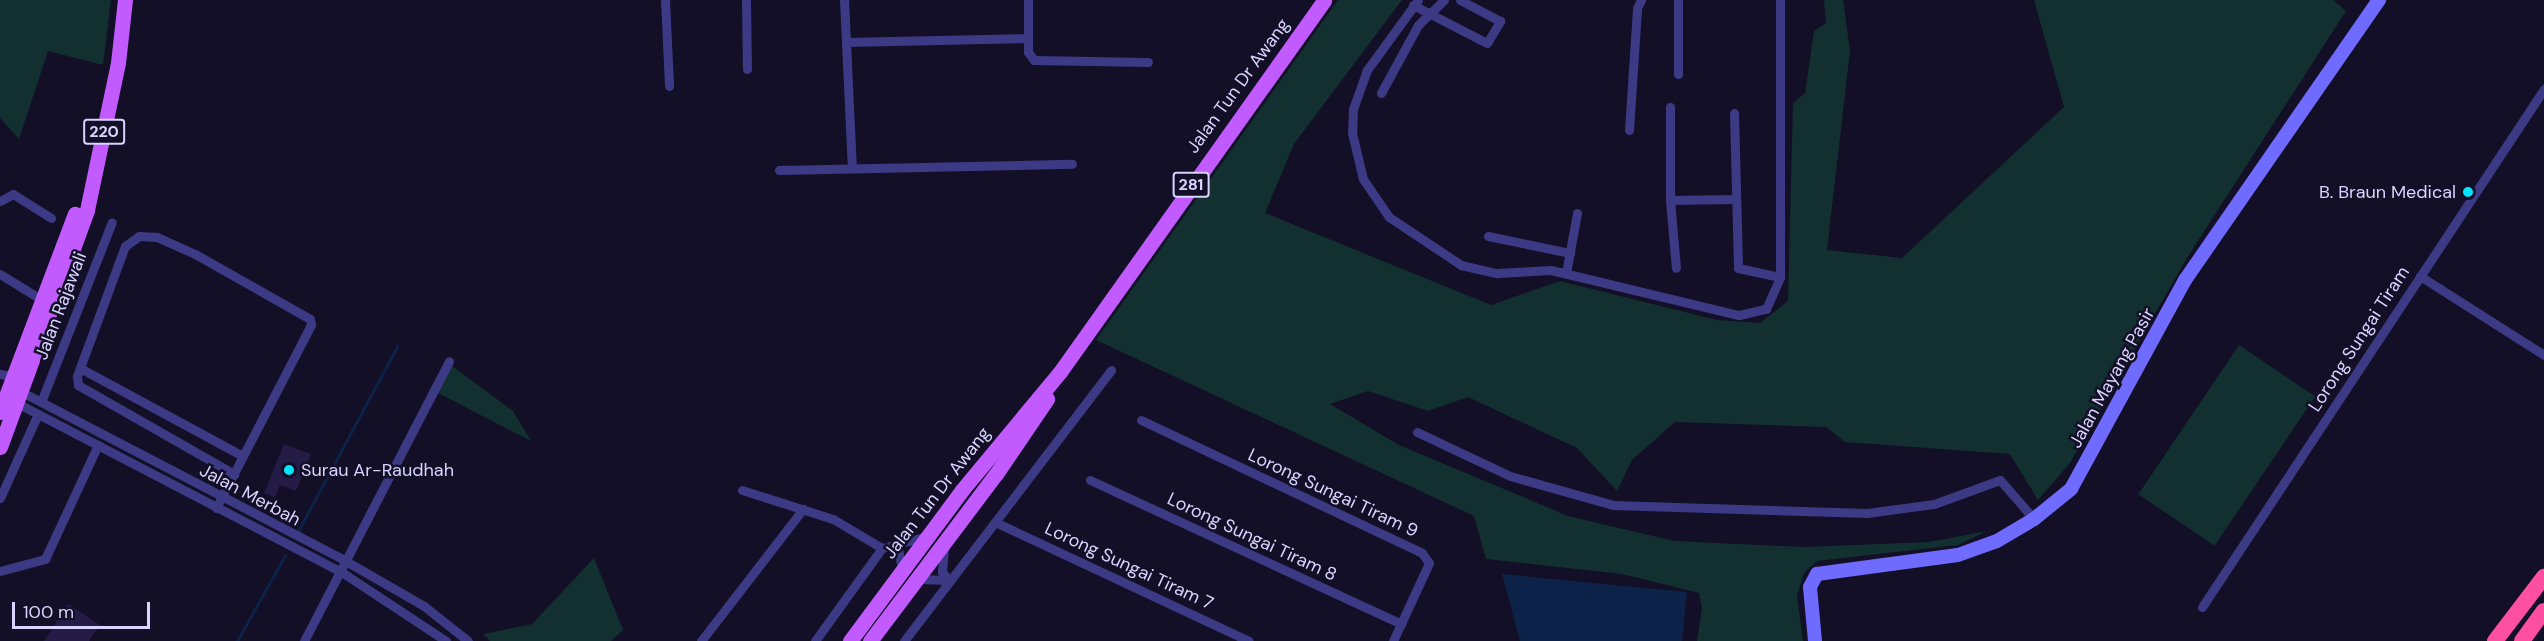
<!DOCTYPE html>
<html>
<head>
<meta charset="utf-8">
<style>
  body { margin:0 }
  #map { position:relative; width:2544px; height:641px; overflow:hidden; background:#130f26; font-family:"DM Sans",sans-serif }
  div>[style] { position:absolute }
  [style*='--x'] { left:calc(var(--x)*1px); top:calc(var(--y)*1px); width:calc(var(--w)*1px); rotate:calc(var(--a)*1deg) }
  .green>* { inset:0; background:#12302f; transform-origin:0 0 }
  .water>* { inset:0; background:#0c2248 }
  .stream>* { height:3px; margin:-1.5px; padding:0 1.5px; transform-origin:1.5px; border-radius:1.5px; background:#0c2248 }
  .building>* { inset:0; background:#241b47 }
  .street>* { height:9px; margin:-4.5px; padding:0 4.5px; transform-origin:4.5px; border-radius:4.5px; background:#3d3a85 }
  .secondary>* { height:14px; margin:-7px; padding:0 7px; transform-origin:7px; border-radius:7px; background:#6f6bff }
  .primary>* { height:15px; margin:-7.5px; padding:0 7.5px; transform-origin:7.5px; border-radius:7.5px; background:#c25bff }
  .highway>* { height:16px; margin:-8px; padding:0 8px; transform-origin:8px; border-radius:8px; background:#ff4fa3 }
  .dots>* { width:16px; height:16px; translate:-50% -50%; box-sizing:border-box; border:3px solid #130f26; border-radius:50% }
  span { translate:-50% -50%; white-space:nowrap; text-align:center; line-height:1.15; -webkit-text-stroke:5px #130f26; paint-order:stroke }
  .shield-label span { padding:2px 4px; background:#130f26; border:2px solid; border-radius:4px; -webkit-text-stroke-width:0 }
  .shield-label { font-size:16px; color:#d9d4ff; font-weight:700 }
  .street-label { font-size:18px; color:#d9d4ff }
  .poi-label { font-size:18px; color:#d9d4ff }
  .right { translate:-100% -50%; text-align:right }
  .left { translate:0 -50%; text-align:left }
  .scale { position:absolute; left:12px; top:602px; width:138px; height:27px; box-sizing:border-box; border:3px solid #d9d4ff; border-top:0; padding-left:8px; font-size:18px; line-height:21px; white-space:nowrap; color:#d9d4ff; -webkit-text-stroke:4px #130f26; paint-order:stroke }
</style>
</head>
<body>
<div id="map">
  <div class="green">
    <div style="clip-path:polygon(0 0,111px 0,103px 65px,48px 51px,19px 139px,0 118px)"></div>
    <div style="clip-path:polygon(1338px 0,1402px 0,1294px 144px,1265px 213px,1491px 305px,1560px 281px,1717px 320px,1760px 323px,1788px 301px,1793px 103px,1805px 93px,1814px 31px,1826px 23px,1824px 0,1843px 0,1850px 51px,1827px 250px,1902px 258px,2064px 107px,2034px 0,2333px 0,2346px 11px,2187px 258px,2070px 463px,2038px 500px,2010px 454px,1845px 442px,1826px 427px,1675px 422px,1632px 460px,1617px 491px,1577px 448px,1468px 397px,1428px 411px,1368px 391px,1330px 404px,1399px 445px,1568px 516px,1674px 541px,1804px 547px,1929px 542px,1987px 531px,1958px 545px,1817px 561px,1804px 573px,1797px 596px,1803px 641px,1697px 641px,1702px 608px,1699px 593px,1622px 574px,1486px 559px,1474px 516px,1096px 340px)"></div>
    <div style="left:2239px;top:345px;width:92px;height:180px;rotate:34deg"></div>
    <div style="clip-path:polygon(452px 366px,513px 411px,531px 441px,438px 393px)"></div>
    <div style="clip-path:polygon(594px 558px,623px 630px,611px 641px,490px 641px,483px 634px,532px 624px)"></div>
  </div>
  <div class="water">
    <div style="clip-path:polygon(1502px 574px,1687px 592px,1682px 641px,1520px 641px)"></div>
  </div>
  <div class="stream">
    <div style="--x:297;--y:533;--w:213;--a:-61.8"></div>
    <div style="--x:237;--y:641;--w:98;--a:-60.8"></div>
  </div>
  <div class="building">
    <div style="clip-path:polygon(284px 444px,311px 454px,296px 491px,280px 485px,275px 497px,264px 493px)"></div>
    <div style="clip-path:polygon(68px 604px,100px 625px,89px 641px,44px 641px)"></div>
  </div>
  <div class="street">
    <div style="--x:665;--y:0;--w:86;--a:87.3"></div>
    <div style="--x:746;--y:0;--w:69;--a:89.2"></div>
    <div style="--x:844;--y:0;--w:167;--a:87.3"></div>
    <div style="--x:1028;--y:0;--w:52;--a:90"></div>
    <div style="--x:1028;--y:52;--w:10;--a:53"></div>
    <div style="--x:1034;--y:60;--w:114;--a:1"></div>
    <div style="--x:1418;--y:0;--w:87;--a:126.1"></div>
    <div style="--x:1367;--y:70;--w:41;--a:109.7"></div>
    <div style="--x:1353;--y:109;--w:24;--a:92"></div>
    <div style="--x:1352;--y:133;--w:47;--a:76.6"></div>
    <div style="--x:1363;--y:179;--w:46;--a:55.6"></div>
    <div style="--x:1389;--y:217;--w:87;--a:33.7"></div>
    <div style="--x:1461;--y:265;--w:37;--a:13"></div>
    <div style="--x:1497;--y:273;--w:54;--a:-3.2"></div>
    <div style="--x:1551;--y:270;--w:193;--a:13.5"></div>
    <div style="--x:1739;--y:315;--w:28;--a:-13"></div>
    <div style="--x:1766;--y:309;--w:35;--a:-66"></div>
    <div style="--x:1780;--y:277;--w:277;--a:-90"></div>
    <div style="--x:1678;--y:0;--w:74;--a:90"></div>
    <div style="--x:1413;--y:5;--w:83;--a:27.2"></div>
    <div style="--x:1487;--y:43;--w:26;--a:-59"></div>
    <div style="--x:1500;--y:21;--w:45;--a:-152.3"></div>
    <div style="--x:847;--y:42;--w:181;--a:-1.3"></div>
    <div style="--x:1381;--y:93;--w:77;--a:-61.4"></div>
    <div style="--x:1418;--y:25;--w:36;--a:-44"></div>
    <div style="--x:1670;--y:107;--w:93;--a:90"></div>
    <div style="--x:1670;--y:200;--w:68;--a:85"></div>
    <div style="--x:1734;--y:113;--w:155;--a:88.5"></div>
    <div style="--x:1738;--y:268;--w:43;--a:12.1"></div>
    <div style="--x:1629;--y:130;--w:122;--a:-86.2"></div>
    <div style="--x:1637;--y:8;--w:9;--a:-63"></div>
    <div style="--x:779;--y:170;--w:293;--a:-1.2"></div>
    <div style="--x:1670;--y:200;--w:64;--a:-0.9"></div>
    <div style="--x:0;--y:201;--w:15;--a:-28"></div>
    <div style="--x:13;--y:194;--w:45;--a:32.3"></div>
    <div style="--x:1488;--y:236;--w:84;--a:11.7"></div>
    <div style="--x:1566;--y:273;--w:61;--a:-79.6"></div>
    <div style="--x:0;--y:274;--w:55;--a:31.7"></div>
    <div style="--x:2420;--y:276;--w:147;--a:32.5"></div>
    <div style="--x:80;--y:368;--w:185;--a:28.4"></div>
    <div style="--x:0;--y:374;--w:17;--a:10"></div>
    <div style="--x:18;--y:390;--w:368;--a:27.5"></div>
    <div style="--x:344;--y:560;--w:92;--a:29.9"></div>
    <div style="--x:424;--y:606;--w:56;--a:38.5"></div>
    <div style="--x:13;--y:401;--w:369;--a:27.5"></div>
    <div style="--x:340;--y:571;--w:127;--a:33.4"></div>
    <div style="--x:41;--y:402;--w:193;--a:-68.5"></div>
    <div style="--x:1141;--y:420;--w:311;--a:25.3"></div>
    <div style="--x:1422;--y:553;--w:12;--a:55"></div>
    <div style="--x:1429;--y:563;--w:86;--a:114.8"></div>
    <div style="--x:1417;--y:432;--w:103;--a:25.3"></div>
    <div style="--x:1510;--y:476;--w:107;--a:15.7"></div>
    <div style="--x:1613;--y:505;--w:254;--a:1.8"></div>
    <div style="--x:1867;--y:513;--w:68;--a:-7.7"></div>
    <div style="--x:1934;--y:504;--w:70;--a:-20"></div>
    <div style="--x:2000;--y:480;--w:52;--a:48.9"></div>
    <div style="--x:1090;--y:480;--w:343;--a:24.8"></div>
    <div style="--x:742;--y:490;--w:96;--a:17.7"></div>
    <div style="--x:833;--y:519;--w:57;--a:30.6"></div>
    <div style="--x:882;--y:548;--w:43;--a:-14.7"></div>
    <div style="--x:0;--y:498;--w:92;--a:-65.7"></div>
    <div style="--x:216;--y:508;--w:206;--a:-62.6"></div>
    <div style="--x:311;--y:325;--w:6;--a:-99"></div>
    <div style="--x:310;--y:319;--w:132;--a:-150.5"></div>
    <div style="--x:195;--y:254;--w:42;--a:-155.9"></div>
    <div style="--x:157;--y:237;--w:18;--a:-177"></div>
    <div style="--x:139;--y:236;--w:17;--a:144"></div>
    <div style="--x:125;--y:246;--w:139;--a:110.3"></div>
    <div style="--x:77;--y:376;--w:9;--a:84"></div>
    <div style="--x:78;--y:385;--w:180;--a:29.7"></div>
    <div style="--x:995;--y:522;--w:280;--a:25.1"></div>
    <div style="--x:891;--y:546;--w:8;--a:23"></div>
    <div style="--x:898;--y:549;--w:20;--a:79"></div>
    <div style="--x:944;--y:548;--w:24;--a:95"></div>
    <div style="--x:942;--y:572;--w:12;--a:48"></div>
    <div style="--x:0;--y:571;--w:47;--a:-14.9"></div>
    <div style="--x:45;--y:559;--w:126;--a:-65.1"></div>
    <div style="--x:918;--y:579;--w:30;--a:2"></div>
    <div style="--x:2202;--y:607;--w:621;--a:-56.57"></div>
    <div style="--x:304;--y:641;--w:315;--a:-62.6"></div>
    <div style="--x:701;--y:641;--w:167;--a:-52.3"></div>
    <div style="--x:815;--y:641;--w:115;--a:-54.2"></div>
    <div style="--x:904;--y:641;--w:341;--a:-52.6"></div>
  </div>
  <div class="secondary">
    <div style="--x:1815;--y:641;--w:54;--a:-95.3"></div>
    <div style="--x:1810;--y:587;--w:15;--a:-62"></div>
    <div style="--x:1817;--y:574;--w:142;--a:-7.7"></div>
    <div style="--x:1958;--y:555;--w:41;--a:-19.7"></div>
    <div style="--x:1997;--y:541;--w:43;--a:-30.7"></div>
    <div style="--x:2034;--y:519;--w:48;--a:-39"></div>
    <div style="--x:2071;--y:489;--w:238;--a:-61.4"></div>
    <div style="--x:2185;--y:280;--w:341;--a:-55.3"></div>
  </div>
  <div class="primary">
    <div style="--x:0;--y:412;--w:212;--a:-69.3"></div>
    <div style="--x:0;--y:447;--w:252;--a:-69.8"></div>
    <div style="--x:87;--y:210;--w:150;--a:-78.1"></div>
    <div style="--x:118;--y:63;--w:63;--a:-83.7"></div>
    <div style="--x:850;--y:641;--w:188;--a:-53.4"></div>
    <div style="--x:962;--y:490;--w:153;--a:-50.3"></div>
    <div style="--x:1060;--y:372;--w:456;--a:-54.6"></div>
    <div style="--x:870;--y:641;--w:209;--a:-53"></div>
    <div style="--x:996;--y:474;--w:91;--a:-55.8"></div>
  </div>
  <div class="highway">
    <div style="--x:2495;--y:641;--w:81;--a:-52.6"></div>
    <div style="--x:2522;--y:641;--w:37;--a:-54"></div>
  </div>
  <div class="dots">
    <div style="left:2468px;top:192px;background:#00e5ff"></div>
    <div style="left:289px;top:470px;background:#00e5ff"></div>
  </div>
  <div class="shield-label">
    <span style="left:104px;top:132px">220</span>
    <span style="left:1191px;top:185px">281</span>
  </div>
  <div class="street-label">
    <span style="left:1238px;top:86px;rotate:-54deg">Jalan Tun Dr Awang</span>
    <span style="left:61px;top:306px;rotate:-69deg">Jalan Rajawali</span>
    <span style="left:2359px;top:339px;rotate:-57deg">Lorong Sungai Tiram</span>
    <span style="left:2112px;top:378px;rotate:-61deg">Jalan Mayang Pasir</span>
    <span style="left:937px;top:493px;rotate:-52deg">Jalan Tun Dr Awang</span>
    <span style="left:1333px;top:493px;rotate:25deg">Lorong Sungai Tiram 9</span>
    <span style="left:250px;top:495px;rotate:28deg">Jalan Merbah</span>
    <span style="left:1252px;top:537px;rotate:25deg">Lorong Sungai Tiram 8</span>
    <span style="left:1129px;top:566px;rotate:25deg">Lorong Sungai Tiram 7</span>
  </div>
  <div class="poi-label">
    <span class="right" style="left:2456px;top:192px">B. Braun Medical</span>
    <span class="left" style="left:301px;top:470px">Surau Ar-Raudhah</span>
  </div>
  <div class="scale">100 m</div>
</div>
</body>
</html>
